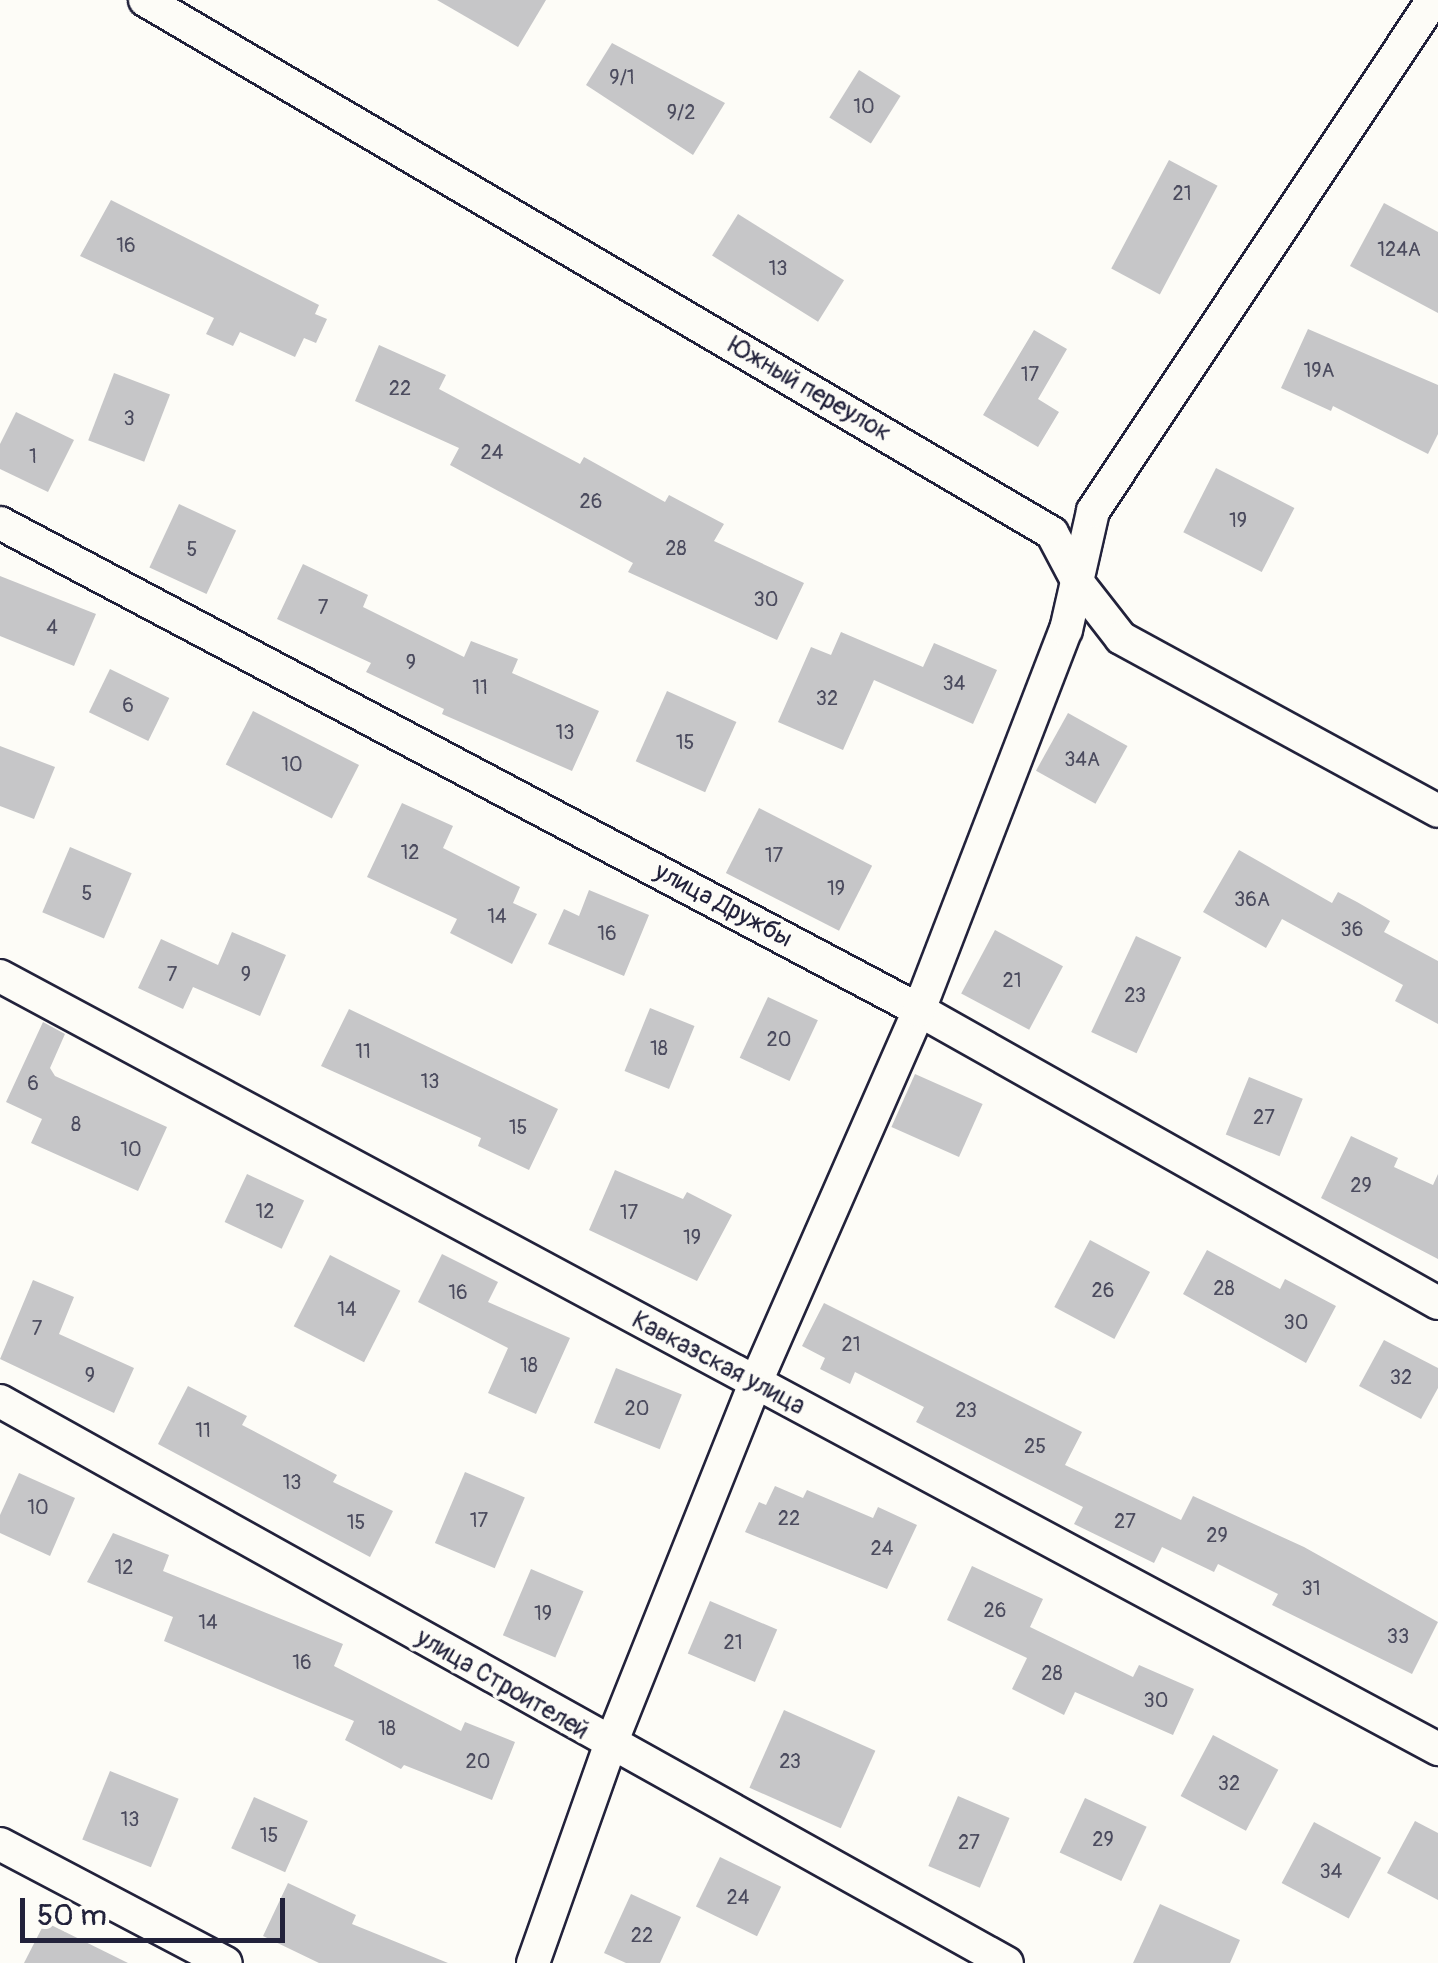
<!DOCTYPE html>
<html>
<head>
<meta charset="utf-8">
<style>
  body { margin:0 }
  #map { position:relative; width:1438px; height:1963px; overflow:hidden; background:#fdfcf7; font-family:Pangolin,sans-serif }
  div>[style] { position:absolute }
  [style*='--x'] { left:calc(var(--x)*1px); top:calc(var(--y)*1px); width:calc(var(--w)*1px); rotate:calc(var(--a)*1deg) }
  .building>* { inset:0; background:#c6c6c8; transform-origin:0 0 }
  .roads { filter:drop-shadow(2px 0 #22223b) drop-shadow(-2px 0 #22223b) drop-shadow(0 2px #22223b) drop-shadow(0 -2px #22223b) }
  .street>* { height:32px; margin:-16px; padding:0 16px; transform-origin:16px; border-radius:16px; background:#fdfcf7 }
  span { translate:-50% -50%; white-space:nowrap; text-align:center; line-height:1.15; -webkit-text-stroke:8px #fdfcf7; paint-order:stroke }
  .number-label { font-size:20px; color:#4b4b5e }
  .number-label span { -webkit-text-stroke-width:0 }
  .street-label { font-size:25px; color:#22223b }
  .scale { position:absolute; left:20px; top:1898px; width:265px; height:45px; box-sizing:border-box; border:5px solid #22223b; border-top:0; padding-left:12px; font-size:30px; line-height:35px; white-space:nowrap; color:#22223b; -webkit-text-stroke:8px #fdfcf7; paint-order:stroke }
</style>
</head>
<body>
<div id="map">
  <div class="building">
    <div style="clip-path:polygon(437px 0,546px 0,518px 47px)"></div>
    <div style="clip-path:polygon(612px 43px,725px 103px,693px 155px,586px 85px)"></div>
    <div style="left:859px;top:70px;width:49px;height:56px;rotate:32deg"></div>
    <div style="left:1169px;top:160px;width:55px;height:123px;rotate:28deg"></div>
    <div style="clip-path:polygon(111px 200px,319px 305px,315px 314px,327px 319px,316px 343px,304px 338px,295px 357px,240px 332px,233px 346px,206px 334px,214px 318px,80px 256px)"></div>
    <div style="clip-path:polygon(1384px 203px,1438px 232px,1438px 313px,1350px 266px)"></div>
    <div style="left:738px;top:214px;width:125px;height:49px;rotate:32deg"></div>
    <div style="clip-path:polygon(1308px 329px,1438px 385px,1438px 434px,1428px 454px,1333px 406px,1331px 411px,1281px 388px)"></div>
    <div style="clip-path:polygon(1034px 330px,1067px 349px,1038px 399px,1059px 412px,1038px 447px,983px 415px)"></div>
    <div style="clip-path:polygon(379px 345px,446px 375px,439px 389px,580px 464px,584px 457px,665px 502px,669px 495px,724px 524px,714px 541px,804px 583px,777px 640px,628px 572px,633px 563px,450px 465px,459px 448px,355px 401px)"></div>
    <div style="left:114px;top:373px;width:60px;height:72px;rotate:21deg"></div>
    <div style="clip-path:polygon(16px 412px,74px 440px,48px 492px,0 469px,0 444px)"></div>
    <div style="left:1216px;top:468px;width:88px;height:72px;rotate:27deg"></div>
    <div style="left:179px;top:504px;width:63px;height:70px;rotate:25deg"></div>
    <div style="clip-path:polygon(303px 564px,368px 595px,363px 607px,464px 657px,471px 641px,518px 659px,512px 673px,599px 711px,572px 771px,442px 714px,444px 709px,366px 672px,371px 663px,277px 619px)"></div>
    <div style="clip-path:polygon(0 576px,96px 614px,74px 666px,0 636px)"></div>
    <div style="clip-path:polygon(841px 632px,923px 667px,934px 643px,997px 670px,973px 724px,874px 680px,843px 750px,778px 722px,811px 647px,831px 655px)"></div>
    <div style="left:110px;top:669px;width:66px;height:48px;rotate:26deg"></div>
    <div style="left:667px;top:691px;width:76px;height:77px;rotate:24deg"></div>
    <div style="left:253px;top:711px;width:119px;height:60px;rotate:27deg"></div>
    <div style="left:1068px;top:713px;width:68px;height:66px;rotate:29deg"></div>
    <div style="clip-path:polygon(0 746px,55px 767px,34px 819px,0 806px)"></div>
    <div style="clip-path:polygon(402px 803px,453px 826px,443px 848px,520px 887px,513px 903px,537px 914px,512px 964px,450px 933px,457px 919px,367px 877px)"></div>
    <div style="left:759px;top:808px;width:127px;height:73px;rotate:27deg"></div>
    <div style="left:70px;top:847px;width:67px;height:71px;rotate:23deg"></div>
    <div style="clip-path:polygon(1239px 850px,1332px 903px,1338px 892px,1357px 902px,1390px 921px,1384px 932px,1438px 961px,1438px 1024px,1395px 1001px,1403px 985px,1282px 919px,1266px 948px,1203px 912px)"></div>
    <div style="clip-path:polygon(589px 890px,649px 915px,624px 976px,548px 944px,564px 909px,579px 916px)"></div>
    <div style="left:995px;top:930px;width:77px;height:72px;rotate:28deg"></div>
    <div style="clip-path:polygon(232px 932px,286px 955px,260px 1016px,193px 987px,183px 1009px,138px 988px,161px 939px,218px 965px)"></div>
    <div style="left:1136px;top:936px;width:50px;height:106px;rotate:25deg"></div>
    <div style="left:768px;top:997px;width:55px;height:67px;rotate:25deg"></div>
    <div style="left:650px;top:1008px;width:48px;height:68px;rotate:22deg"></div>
    <div style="clip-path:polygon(349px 1009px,558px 1109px,529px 1170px,478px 1146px,481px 1138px,321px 1066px)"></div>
    <div style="clip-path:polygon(43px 1022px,65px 1034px,50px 1068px,55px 1076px,167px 1127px,138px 1191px,31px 1143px,42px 1119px,6px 1102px)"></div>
    <div style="left:915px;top:1074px;width:74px;height:58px;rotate:24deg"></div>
    <div style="left:1249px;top:1077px;width:58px;height:62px;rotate:22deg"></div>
    <div style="clip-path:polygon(1351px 1136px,1398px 1158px,1394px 1167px,1433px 1185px,1438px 1174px,1438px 1259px,1321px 1198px)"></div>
    <div style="clip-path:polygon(615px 1170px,683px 1199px,687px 1192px,732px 1215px,697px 1281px,589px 1230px)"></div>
    <div style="left:247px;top:1174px;width:63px;height:53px;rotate:25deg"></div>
    <div style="left:1090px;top:1240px;width:68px;height:76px;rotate:28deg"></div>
    <div style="clip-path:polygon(1207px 1250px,1280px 1289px,1285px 1279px,1336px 1306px,1306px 1363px,1183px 1294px)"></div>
    <div style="clip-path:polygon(442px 1254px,498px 1282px,488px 1302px,570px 1338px,536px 1414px,488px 1393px,508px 1348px,418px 1302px)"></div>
    <div style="left:330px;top:1255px;width:79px;height:80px;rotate:27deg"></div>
    <div style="clip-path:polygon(33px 1280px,74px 1297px,59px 1334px,134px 1368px,114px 1413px,0 1359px)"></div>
    <div style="clip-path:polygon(824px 1303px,1082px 1432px,1065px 1465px,1181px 1520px,1193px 1496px,1304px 1547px,1438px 1622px,1412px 1674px,1272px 1605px,1278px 1594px,1218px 1564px,1214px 1572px,1162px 1547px,1154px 1563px,1074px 1524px,1083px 1507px,916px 1422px,924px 1407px,855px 1372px,850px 1384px,820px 1369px,825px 1358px,802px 1346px)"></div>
    <div style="clip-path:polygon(1384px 1340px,1438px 1368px,1438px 1388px,1421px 1419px,1359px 1386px)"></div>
    <div style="left:616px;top:1368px;width:71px;height:59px;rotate:22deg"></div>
    <div style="clip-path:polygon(188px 1386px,247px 1416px,242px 1425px,337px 1475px,333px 1482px,393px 1511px,370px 1557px,158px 1444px)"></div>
    <div style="left:465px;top:1472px;width:65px;height:77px;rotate:23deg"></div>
    <div style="clip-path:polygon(19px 1473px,75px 1498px,50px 1556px,0 1533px,0 1515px)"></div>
    <div style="clip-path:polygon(775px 1486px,803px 1498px,807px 1490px,873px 1518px,878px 1507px,917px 1525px,887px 1589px,745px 1532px,759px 1502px,766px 1505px)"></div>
    <div style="clip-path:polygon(113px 1533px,169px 1555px,163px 1571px,343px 1644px,334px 1666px,461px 1731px,465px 1722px,515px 1742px,492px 1800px,404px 1765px,401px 1769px,345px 1740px,354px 1721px,164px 1641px,173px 1617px,87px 1582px)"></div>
    <div style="clip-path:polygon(972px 1566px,1043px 1599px,1030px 1627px,1133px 1677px,1139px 1665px,1194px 1689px,1173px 1735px,1075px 1692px,1064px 1715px,1012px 1689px,1027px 1658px,947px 1620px)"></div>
    <div style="left:531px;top:1569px;width:57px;height:72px;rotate:23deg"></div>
    <div style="left:710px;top:1601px;width:73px;height:57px;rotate:23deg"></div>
    <div style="left:784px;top:1710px;width:100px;height:85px;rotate:24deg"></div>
    <div style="left:1213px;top:1735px;width:74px;height:69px;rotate:28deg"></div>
    <div style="left:110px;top:1771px;width:74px;height:74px;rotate:22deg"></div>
    <div style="left:958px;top:1796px;width:56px;height:76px;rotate:23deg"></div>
    <div style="left:254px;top:1797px;width:59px;height:56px;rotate:24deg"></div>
    <div style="left:1085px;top:1798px;width:68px;height:60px;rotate:25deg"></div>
    <div style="clip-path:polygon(1415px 1821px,1438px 1833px,1438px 1900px,1387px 1873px)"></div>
    <div style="left:1314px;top:1822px;width:76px;height:69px;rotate:28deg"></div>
    <div style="left:720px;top:1857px;width:68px;height:55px;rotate:26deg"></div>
    <div style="clip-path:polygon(288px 1883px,356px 1915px,352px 1924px,448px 1963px,319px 1963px,263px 1936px)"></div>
    <div style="clip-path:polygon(631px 1894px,681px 1917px,660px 1963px,626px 1963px,604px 1953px)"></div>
    <div style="clip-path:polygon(1160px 1904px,1240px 1940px,1230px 1963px,1133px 1963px)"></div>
    <div style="clip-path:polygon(45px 1922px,128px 1963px,24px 1963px)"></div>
  </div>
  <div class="roads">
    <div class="street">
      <div style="--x:145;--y:0;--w:1052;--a:30.44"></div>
      <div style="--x:1052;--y:533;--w:58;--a:62.1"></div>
      <div style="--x:1079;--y:584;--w:68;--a:52.1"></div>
      <div style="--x:1121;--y:638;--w:361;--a:28.6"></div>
      <div style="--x:0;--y:523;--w:1040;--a:27.92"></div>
      <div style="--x:919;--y:1010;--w:596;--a:29.45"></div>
      <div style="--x:0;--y:976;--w:1633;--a:28.26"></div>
      <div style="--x:0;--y:1401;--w:1153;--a:29.17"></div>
      <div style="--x:0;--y:1844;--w:255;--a:27.8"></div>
      <div style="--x:533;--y:1963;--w:230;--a:-70.5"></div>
      <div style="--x:610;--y:1746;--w:390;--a:-68.2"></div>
      <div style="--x:755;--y:1384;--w:408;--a:-66.3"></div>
      <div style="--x:919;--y:1010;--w:407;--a:-68.9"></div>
      <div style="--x:1066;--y:630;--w:122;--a:-77.2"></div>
      <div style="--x:1093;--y:511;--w:614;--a:-56.36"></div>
    </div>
  </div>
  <div class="number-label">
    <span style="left:622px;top:77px">9/1</span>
    <span style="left:864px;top:106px">10</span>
    <span style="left:681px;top:112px">9/2</span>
    <span style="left:1182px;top:193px">21</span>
    <span style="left:126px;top:245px">16</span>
    <span style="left:1399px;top:249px">124А</span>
    <span style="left:778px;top:268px">13</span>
    <span style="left:1319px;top:370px">19А</span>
    <span style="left:1030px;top:374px">17</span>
    <span style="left:400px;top:388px">22</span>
    <span style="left:129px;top:418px">3</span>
    <span style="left:492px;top:452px">24</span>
    <span style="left:33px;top:456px">1</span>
    <span style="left:591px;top:501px">26</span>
    <span style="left:1238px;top:520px">19</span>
    <span style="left:676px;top:548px">28</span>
    <span style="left:192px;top:549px">5</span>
    <span style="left:766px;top:599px">30</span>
    <span style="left:323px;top:607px">7</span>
    <span style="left:52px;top:627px">4</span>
    <span style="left:411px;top:662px">9</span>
    <span style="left:954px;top:683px">34</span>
    <span style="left:480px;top:687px">11</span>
    <span style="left:827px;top:698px">32</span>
    <span style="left:128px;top:705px">6</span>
    <span style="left:565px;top:732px">13</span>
    <span style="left:685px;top:742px">15</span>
    <span style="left:1082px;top:759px">34А</span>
    <span style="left:292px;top:764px">10</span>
    <span style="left:410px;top:852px">12</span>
    <span style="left:774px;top:855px">17</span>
    <span style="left:836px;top:888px">19</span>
    <span style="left:87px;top:893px">5</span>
    <span style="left:1252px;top:899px">36А</span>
    <span style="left:497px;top:916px">14</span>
    <span style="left:1352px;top:929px">36</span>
    <span style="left:607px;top:933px">16</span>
    <span style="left:172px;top:974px">7</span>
    <span style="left:246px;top:974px">9</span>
    <span style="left:1012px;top:980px">21</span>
    <span style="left:1135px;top:995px">23</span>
    <span style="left:779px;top:1039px">20</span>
    <span style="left:659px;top:1048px">18</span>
    <span style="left:363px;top:1051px">11</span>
    <span style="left:430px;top:1081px">13</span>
    <span style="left:33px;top:1083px">6</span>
    <span style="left:1264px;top:1117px">27</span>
    <span style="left:76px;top:1124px">8</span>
    <span style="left:518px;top:1127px">15</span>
    <span style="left:131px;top:1149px">10</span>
    <span style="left:1361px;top:1185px">29</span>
    <span style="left:265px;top:1211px">12</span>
    <span style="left:629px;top:1212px">17</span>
    <span style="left:692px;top:1237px">19</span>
    <span style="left:1224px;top:1288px">28</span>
    <span style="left:1103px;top:1290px">26</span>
    <span style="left:458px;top:1292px">16</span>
    <span style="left:347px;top:1309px">14</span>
    <span style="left:1296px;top:1322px">30</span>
    <span style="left:37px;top:1328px">7</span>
    <span style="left:851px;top:1344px">21</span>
    <span style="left:529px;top:1365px">18</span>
    <span style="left:90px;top:1375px">9</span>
    <span style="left:1401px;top:1377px">32</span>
    <span style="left:637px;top:1408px">20</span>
    <span style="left:966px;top:1410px">23</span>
    <span style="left:203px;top:1430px">11</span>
    <span style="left:1035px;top:1446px">25</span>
    <span style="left:292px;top:1482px">13</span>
    <span style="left:38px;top:1507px">10</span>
    <span style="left:789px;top:1518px">22</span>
    <span style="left:479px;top:1520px">17</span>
    <span style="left:1125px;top:1521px">27</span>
    <span style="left:356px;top:1522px">15</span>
    <span style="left:1217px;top:1535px">29</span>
    <span style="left:882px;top:1548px">24</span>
    <span style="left:124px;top:1567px">12</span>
    <span style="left:1311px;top:1588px">31</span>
    <span style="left:995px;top:1610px">26</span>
    <span style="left:543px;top:1613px">19</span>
    <span style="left:208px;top:1622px">14</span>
    <span style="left:1398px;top:1636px">33</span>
    <span style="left:733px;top:1642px">21</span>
    <span style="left:302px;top:1662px">16</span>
    <span style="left:1052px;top:1673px">28</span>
    <span style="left:1156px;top:1700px">30</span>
    <span style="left:387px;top:1728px">18</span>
    <span style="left:478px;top:1761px">20</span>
    <span style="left:790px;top:1761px">23</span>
    <span style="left:1229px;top:1783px">32</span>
    <span style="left:130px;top:1819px">13</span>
    <span style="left:269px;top:1835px">15</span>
    <span style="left:1103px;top:1839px">29</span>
    <span style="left:969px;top:1842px">27</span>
    <span style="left:1331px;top:1871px">34</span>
    <span style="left:738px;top:1897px">24</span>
    <span style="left:642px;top:1935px">22</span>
  </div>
  <div class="street-label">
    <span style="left:809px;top:390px;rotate:30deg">Южный переулок</span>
    <span style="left:723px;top:906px;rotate:28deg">улица Дружбы</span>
    <span style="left:718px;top:1364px;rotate:28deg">Кавказская улица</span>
    <span style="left:502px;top:1685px;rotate:30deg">улица Строителей</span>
  </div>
  <div class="scale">50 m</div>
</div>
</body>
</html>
